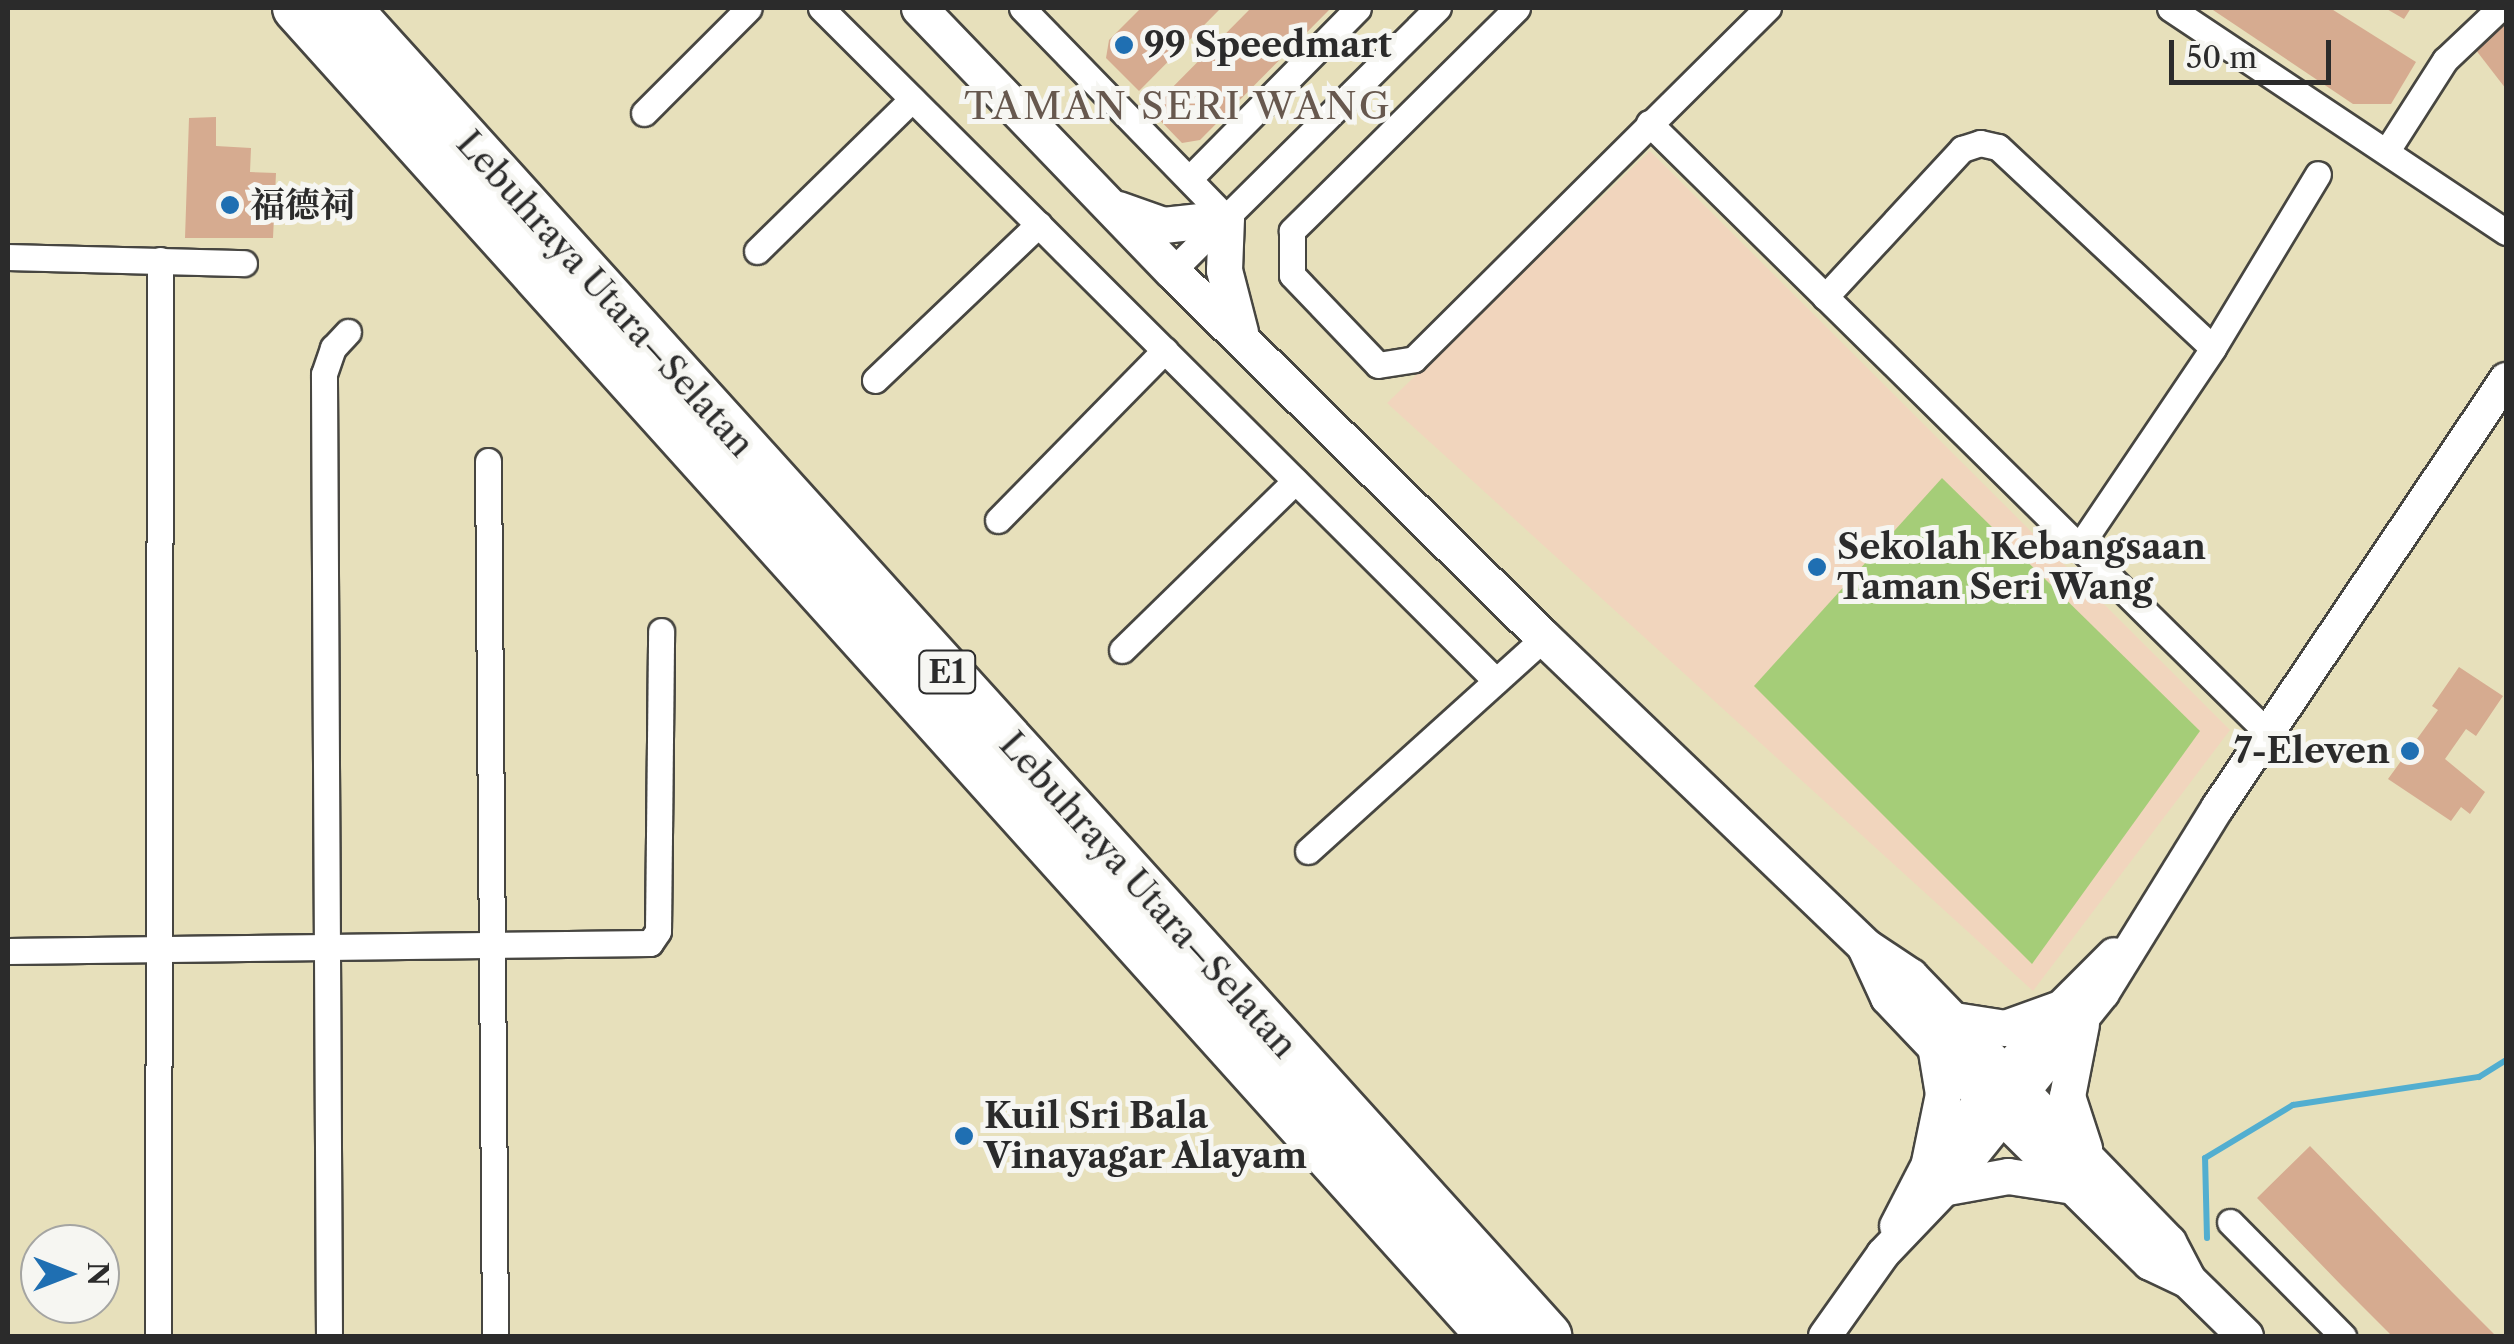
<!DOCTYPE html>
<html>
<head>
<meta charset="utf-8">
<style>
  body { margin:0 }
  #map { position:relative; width:2514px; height:1344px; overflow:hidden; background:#e7e0bb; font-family:"Libre Caslon Text","Noto Serif SC",serif }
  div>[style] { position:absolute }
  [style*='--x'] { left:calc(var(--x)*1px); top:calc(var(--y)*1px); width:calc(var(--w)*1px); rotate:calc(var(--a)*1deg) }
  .built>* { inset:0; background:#f1d5bd }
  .green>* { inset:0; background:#a5cd78 }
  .stream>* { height:6px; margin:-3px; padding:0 3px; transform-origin:3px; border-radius:3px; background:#52aed0 }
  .building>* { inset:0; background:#d6ab90 }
  .roads { filter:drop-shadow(2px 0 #474641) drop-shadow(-2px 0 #474641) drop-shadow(0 2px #474641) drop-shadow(0 -2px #474641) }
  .minor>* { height:25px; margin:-12.5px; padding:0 12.5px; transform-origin:12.5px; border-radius:12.5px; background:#fff }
  .tertiary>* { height:32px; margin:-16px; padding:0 16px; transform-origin:16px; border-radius:16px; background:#fff }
  .secondary>* { height:35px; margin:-17.5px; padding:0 17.5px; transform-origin:17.5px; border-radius:17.5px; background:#fff }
  .motorway>* { height:48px; margin:-24px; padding:0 24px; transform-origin:24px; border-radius:24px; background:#fff }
  .dots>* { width:28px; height:28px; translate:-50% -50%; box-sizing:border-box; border:5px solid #f6f6f2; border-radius:50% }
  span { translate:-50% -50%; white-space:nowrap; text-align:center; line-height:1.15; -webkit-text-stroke:10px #f6f6f2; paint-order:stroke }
  .shield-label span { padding:2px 8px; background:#f6f6f2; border:2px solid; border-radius:8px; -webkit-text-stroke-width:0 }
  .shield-label { font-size:32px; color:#2b2b2b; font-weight:700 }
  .poi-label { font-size:35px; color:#2b2b2b; font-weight:700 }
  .left { translate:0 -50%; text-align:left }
  .right { translate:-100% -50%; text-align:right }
  .street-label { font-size:35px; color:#2b2b2b }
  .neighbourhood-label { font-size:38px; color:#67584e; letter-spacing:2.5px }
  .frame { position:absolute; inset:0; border:10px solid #2b2b2b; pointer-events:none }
  .north { position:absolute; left:20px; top:1224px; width:100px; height:100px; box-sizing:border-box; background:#f6f6f2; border:2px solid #a5a5a2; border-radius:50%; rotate:90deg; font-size:28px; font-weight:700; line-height:40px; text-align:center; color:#2b2b2b }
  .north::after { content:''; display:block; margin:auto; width:35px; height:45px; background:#1f6fb2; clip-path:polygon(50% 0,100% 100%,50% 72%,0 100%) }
  .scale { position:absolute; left:2169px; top:40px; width:162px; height:45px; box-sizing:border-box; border:5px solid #2b2b2b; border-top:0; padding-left:12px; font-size:30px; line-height:35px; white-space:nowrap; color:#2b2b2b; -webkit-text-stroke:8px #f6f6f2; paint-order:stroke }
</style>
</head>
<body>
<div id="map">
  <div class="built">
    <div style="clip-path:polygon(1650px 151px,2230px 730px,2033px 991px,1387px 403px)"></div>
  </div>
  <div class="green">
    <div style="clip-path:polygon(1942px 478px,2200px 731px,2032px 964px,1754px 686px)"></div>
  </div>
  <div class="stream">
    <div style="--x:2207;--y:1238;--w:80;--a:-91.4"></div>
    <div style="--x:2205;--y:1158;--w:103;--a:-31.1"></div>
    <div style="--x:2293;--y:1105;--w:188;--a:-8.6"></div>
    <div style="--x:2479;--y:1077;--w:32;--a:-32"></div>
  </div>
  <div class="building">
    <div style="clip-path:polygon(1141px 8px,1221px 8px,1139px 91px,1106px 58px,1109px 40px)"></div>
    <div style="clip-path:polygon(1251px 8px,1331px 8px,1200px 140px,1182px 143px,1150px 110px)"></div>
    <div style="clip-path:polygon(2210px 8px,2330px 8px,2416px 62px,2391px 104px,2353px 104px)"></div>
    <div style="clip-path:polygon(2385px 8px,2411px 8px,2404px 19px)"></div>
    <div style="clip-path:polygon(2506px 18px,2506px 89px,2472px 45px)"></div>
    <div style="clip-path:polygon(216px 117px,216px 146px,251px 148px,250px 172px,276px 173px,273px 238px,185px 238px,189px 118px)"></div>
    <div style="clip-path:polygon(2459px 667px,2503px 696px,2476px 736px,2466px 729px,2445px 759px,2485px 792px,2470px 814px,2461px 807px,2451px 821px,2388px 779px,2438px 710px,2432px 706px)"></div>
    <div style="clip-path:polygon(2310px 1146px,2452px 1292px,2496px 1336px,2392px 1336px,2342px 1286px,2257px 1198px)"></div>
  </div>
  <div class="roads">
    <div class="minor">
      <div style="--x:821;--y:8;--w:953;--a:44.91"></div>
      <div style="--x:1022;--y:8;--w:293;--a:45.8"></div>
      <div style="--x:1517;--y:8;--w:317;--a:135.3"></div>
      <div style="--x:1292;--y:231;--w:44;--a:90"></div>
      <div style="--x:1292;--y:275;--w:124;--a:46.3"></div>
      <div style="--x:1378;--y:365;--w:36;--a:-9"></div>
      <div style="--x:1414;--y:359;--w:499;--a:-44.8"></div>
      <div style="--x:2170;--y:8;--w:404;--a:33.7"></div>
      <div style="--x:644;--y:113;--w:148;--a:-45"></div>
      <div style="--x:1649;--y:123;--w:869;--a:44.58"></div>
      <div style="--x:2388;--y:149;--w:106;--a:-57.4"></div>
      <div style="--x:2445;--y:60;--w:76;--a:-43.4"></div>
      <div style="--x:1189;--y:179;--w:240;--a:-45.3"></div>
      <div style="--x:757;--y:251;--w:217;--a:-44.4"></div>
      <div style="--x:8;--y:257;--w:236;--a:1.5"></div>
      <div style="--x:1172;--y:271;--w:374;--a:-44.7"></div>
      <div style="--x:1825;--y:297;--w:202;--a:-47.2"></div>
      <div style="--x:1962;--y:149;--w:19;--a:-18"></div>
      <div style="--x:1980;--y:143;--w:18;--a:13"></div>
      <div style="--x:1998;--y:147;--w:294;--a:43.1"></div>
      <div style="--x:875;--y:380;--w:226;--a:-43.6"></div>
      <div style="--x:488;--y:461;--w:875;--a:89.54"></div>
      <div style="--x:998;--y:520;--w:238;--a:-45.5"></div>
      <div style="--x:2079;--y:547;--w:240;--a:-56"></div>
      <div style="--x:2213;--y:348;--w:203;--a:-58.9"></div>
      <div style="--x:1122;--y:650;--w:242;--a:-44.3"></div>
      <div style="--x:1308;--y:851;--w:318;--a:-42.1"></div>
      <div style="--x:8;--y:951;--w:642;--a:-0.71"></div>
      <div style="--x:650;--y:943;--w:14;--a:-56"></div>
      <div style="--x:658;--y:931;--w:300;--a:-89.4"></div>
      <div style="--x:2230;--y:1222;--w:161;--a:45.3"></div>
      <div style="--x:158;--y:1336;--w:1076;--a:-89.89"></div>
      <div style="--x:329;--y:1336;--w:962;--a:-90.3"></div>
      <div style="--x:324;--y:374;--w:28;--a:-71"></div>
      <div style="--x:333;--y:348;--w:22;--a:-47"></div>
    </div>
    <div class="tertiary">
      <div style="--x:1896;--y:1226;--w:72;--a:-62.7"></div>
      <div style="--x:1929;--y:1162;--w:202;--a:-49.6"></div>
      <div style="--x:2060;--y:1008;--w:76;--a:-45"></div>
      <div style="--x:1825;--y:1336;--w:100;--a:-54.7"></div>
      <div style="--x:1883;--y:1254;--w:93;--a:-46.3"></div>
      <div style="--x:1947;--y:1187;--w:249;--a:-51.2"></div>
      <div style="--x:2103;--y:993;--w:219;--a:-58.3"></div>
      <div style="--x:2218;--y:807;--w:516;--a:-56.06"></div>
    </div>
    <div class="secondary">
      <div style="--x:919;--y:8;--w:365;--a:46.1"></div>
      <div style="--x:1172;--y:271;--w:523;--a:44.61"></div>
      <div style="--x:1544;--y:638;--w:445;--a:43.8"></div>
      <div style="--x:1865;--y:946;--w:54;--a:33.7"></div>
      <div style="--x:1910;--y:976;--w:371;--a:45.9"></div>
      <div style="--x:2168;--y:1242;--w:43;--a:62.2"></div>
      <div style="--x:2188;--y:1280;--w:80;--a:44.5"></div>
      <div style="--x:1118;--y:209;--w:48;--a:19.6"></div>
      <div style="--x:1163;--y:225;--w:63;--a:-6.3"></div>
      <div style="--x:1226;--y:218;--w:52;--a:92.2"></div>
      <div style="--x:1224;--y:270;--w:64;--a:75.5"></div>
      <div style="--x:1865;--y:947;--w:55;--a:65.3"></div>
      <div style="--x:1888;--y:997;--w:139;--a:46.5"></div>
      <div style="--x:1984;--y:1098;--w:233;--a:44.7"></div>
      <div style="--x:2150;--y:1262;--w:42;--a:25.3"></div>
      <div style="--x:1954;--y:1020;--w:52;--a:8.9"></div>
      <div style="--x:2005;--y:1028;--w:59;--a:-20"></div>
      <div style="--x:2081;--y:1024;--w:73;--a:101"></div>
      <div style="--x:2067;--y:1096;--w:55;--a:71.9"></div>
      <div style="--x:1929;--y:1162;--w:69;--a:-78.4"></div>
      <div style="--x:1943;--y:1094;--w:50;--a:-99.3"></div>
      <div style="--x:1947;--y:1187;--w:62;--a:-10.2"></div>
      <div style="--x:2008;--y:1176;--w:66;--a:8.7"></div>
    </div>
    <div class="motorway">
      <div style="--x:297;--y:8;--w:1787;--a:48.02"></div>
      <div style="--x:346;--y:8;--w:1791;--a:47.87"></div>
    </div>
  </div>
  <div class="dots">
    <div style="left:1124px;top:45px;background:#1f6fb2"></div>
    <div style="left:230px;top:205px;background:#1f6fb2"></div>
    <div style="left:1817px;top:567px;background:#1f6fb2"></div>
    <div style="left:2410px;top:751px;background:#1f6fb2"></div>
    <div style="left:964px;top:1136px;background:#1f6fb2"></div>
  </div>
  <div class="shield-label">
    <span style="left:947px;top:672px">E1</span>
  </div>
  <div class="poi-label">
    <span class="left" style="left:1144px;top:45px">99 Speedmart</span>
    <span class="left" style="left:250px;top:205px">福德祠</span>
    <span class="left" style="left:1837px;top:567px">Sekolah Kebangsaan<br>Taman Seri Wang</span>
    <span class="right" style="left:2390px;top:751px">7-Eleven</span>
    <span class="left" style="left:984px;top:1136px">Kuil Sri Bala<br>Vinayagar Alayam</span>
  </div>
  <div class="street-label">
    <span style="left:605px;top:294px;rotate:48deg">Lebuhraya Utara–Selatan</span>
    <span style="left:1148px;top:895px;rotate:48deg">Lebuhraya Utara–Selatan</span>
  </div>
  <div class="neighbourhood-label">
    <span style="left:1178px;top:106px">TAMAN SERI WANG</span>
  </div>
  <div class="frame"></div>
  <div class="north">N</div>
  <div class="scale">50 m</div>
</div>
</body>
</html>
